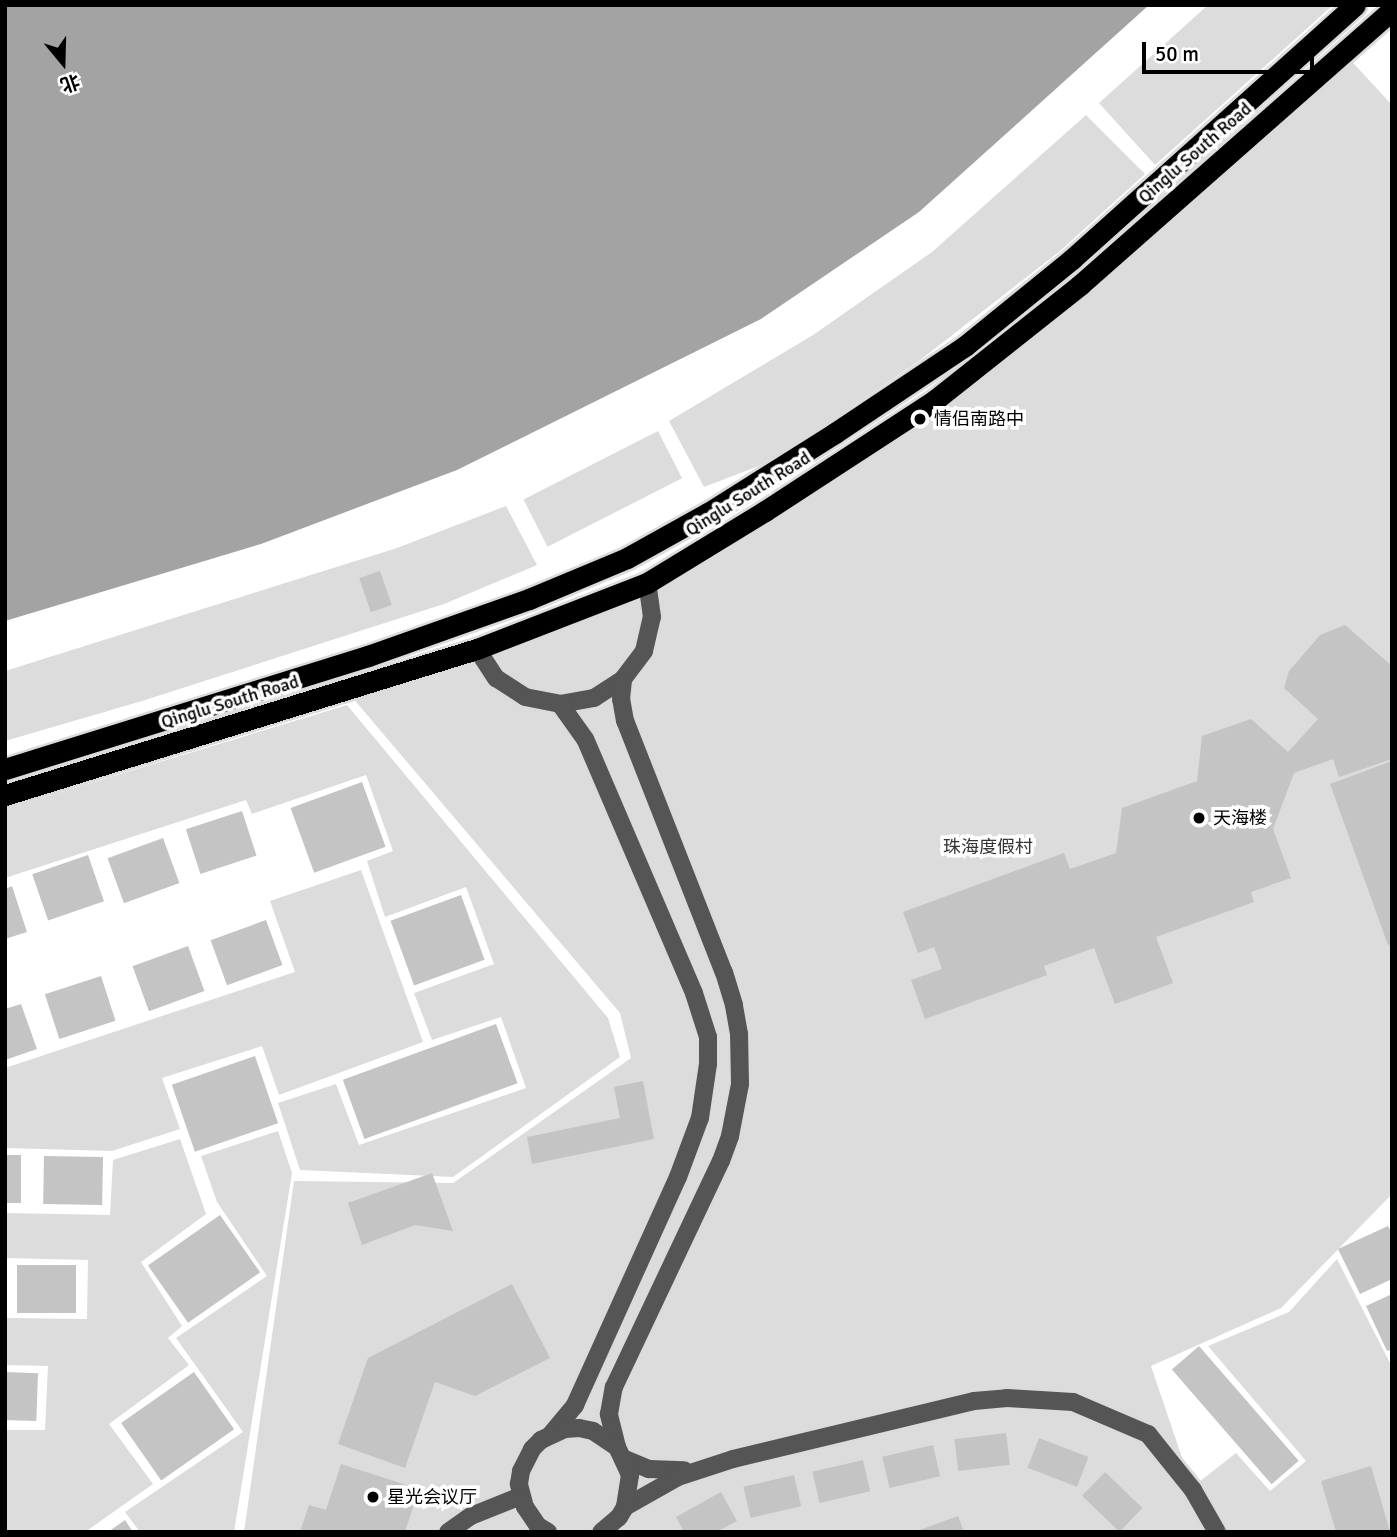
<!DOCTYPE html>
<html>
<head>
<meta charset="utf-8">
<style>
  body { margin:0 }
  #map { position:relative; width:1397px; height:1537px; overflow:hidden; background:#fff; font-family:Signika,"Noto Sans SC",sans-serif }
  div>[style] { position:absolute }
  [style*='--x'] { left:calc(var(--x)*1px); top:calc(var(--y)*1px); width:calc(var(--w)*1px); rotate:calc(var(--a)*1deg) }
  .green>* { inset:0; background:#dcdcdc; transform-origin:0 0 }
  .water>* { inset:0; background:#a3a3a3 }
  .building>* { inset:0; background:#c4c4c4; transform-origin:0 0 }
  .roads { filter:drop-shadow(2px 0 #dbdbdb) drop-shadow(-2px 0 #dbdbdb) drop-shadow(0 2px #dbdbdb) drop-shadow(0 -2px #dbdbdb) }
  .minor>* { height:18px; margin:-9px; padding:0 9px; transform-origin:9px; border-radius:9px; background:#555 }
  .highway>* { height:21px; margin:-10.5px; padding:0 10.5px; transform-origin:10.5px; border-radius:10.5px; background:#000 }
  .dots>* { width:19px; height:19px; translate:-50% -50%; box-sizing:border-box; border:4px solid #fff; border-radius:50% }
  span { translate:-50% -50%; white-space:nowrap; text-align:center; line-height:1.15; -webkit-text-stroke:7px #fff; paint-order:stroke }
  .street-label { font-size:18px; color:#000 }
  .poi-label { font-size:18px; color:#000 }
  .left { translate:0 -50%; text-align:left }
  .park-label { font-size:18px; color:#333 }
  .frame { position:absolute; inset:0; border:7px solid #000; pointer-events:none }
  .north { position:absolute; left:28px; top:28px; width:70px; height:70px; -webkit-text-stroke:5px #fff; paint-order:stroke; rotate:161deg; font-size:19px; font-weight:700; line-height:28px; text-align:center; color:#000 }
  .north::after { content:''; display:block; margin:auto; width:24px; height:32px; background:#000; clip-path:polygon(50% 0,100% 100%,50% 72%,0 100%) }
  .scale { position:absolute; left:1142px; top:42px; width:172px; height:32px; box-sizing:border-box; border:4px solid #000; border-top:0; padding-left:9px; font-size:21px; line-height:24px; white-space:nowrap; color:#000; -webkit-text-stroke:5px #fff; paint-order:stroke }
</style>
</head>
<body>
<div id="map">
  <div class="green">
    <div style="clip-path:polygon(1208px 5px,1333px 5px,1155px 165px,1099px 103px)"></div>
    <div style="clip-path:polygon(1344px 53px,1392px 105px,1392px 1194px,1281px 1308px,1151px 1366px,1193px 1490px,1217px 1532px,244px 1532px,294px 1181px,453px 1183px,631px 1058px,620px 1013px,346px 690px,647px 583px,935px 400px)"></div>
    <div style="clip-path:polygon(1086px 115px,1145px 174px,1060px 251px,919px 361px,772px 461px,704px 487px,669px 421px,813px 335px,932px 252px)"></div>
    <div style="left:658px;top:431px;width:53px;height:151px;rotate:63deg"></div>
    <div style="clip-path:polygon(506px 506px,537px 565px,444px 604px,142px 701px,5px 741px,5px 671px,397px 548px)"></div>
    <div style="clip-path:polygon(347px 705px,608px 1018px,620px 1057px,453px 1177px,300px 1170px,278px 1103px,336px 1084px,359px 1145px,526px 1088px,501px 1017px,432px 1040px,414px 993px,494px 964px,466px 887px,385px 917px,367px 861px,393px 851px,366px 775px,252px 814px,246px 800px,5px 878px,5px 809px)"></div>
    <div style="clip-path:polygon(361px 870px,423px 1042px,279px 1095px,262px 1046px,162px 1078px,180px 1129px,112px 1151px,5px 1148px,5px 1068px,295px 972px,270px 901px)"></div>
    <div style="clip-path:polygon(278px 1131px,292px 1173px,234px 1532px,140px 1532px,125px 1512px,243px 1432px,176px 1338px,267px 1276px,217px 1202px,201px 1156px)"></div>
    <div style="clip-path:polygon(180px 1139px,206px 1214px,141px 1262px,182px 1326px,168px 1338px,189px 1365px,109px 1424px,153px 1484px,85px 1532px,5px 1532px,5px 1430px,45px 1430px,48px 1366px,5px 1365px,5px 1318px,87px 1319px,88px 1260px,5px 1258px,5px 1213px,110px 1215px,113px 1160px)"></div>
    <div style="clip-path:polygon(1337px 1259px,1392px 1367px,1392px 1532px,1228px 1532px,1199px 1482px,1236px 1453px,1270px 1491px,1306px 1461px,1208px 1346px,1289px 1312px)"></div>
  </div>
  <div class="water">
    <div style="clip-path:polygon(5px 5px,1149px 5px,919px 212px,761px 319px,457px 470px,261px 544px,5px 621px)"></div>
  </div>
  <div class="building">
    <div style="left:380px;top:571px;width:36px;height:22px;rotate:71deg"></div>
    <div style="clip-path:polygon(1345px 625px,1392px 666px,1392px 759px,1339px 777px,1333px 759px,1294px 773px,1273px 829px,1291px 878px,1251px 892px,1254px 902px,1156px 937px,1173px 983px,1115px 1004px,1094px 948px,1044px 966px,1047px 975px,925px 1019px,911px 980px,942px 969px,934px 947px,918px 953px,903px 912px,1064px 853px,1070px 869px,1116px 853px,1122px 808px,1197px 781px,1202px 736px,1251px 719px,1288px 752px,1318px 719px,1284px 688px,1289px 671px,1320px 635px)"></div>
    <div style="clip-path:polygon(1392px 761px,1392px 944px,1388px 945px,1330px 784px)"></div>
    <div style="left:362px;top:782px;width:69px;height:76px;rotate:70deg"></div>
    <div style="left:242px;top:811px;width:47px;height:59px;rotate:72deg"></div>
    <div style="left:163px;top:838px;width:48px;height:59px;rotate:70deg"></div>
    <div style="left:88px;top:855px;width:49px;height:59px;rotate:71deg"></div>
    <div style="clip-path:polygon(12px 886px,27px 932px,5px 939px,5px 889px)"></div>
    <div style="left:461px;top:895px;width:69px;height:75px;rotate:70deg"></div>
    <div style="left:266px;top:920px;width:48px;height:59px;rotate:70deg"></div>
    <div style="left:188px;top:946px;width:48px;height:59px;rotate:70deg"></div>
    <div style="left:101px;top:976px;width:47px;height:59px;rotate:72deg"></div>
    <div style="clip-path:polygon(21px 1004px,37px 1049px,5px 1060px,5px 1009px)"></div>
    <div style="left:496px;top:1024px;width:63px;height:163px;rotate:70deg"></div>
    <div style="left:255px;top:1056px;width:71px;height:88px;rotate:71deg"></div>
    <div style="clip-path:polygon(643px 1081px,654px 1139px,532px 1164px,527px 1137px,620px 1118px,614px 1087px)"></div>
    <div style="left:5px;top:1155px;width:16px;height:48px"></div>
    <div style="left:44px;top:1156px;width:59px;height:48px;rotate:1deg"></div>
    <div style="clip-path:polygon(432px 1173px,453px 1231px,415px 1225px,362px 1245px,348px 1203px)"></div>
    <div style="left:220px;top:1215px;width:70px;height:88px;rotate:55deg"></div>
    <div style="clip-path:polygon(1388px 1226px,1392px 1233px,1392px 1279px,1360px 1294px,1338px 1249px)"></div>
    <div style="left:17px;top:1265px;width:59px;height:48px"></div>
    <div style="clip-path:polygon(512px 1284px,550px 1358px,475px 1396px,435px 1382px,405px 1468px,338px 1444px,368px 1358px)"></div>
    <div style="clip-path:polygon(1392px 1294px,1392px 1349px,1387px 1351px,1366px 1306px)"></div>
    <div style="left:1199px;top:1346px;width:152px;height:36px;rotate:49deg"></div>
    <div style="left:5px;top:1372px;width:33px;height:48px;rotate:2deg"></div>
    <div style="left:194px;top:1372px;width:70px;height:89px;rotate:55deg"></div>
    <div style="left:1006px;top:1433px;width:32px;height:52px;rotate:83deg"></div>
    <div style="left:1039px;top:1438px;width:53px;height:32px;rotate:21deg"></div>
    <div style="left:933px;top:1445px;width:32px;height:52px;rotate:77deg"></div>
    <div style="left:863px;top:1460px;width:32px;height:52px;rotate:77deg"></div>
    <div style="clip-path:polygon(341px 1464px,419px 1489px,405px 1532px,300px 1532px,309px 1505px,326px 1510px)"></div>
    <div style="clip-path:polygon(1371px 1466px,1390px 1532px,1336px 1532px,1321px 1481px)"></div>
    <div style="left:1105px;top:1472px;width:52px;height:33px;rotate:44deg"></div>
    <div style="left:794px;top:1475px;width:32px;height:52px;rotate:77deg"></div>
    <div style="clip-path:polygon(721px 1492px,737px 1521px,716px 1532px,684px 1532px,676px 1517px)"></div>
    <div style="clip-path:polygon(958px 1516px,964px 1532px,917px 1532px,917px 1531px)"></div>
    <div style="clip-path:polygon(125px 1520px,133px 1532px,108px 1532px)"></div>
  </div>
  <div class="roads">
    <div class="minor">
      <div style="--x:477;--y:649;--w:35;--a:57"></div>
      <div style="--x:496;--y:678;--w:35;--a:33"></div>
      <div style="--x:525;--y:697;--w:36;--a:11"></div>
      <div style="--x:560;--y:704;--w:35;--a:-10"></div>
      <div style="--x:594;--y:698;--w:35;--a:-33"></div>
      <div style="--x:623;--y:679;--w:35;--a:-53"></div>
      <div style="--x:644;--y:651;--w:35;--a:-77"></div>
      <div style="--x:652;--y:617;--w:34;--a:-98"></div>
      <div style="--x:551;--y:1434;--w:38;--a:-50"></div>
      <div style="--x:575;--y:1405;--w:250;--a:-65.7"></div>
      <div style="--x:678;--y:1177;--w:63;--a:-69.6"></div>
      <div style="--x:700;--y:1118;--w:55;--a:-81.6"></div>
      <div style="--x:708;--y:1064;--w:27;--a:-90"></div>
      <div style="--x:708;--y:1037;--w:46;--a:-107.7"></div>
      <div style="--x:694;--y:993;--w:276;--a:-113.2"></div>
      <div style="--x:585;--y:739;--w:43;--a:-125.5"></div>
      <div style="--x:617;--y:1447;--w:34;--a:-104"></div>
      <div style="--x:609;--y:1414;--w:27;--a:-80"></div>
      <div style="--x:614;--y:1387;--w:250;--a:-64.7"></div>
      <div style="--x:721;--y:1161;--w:27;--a:-70"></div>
      <div style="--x:730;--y:1136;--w:53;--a:-79.1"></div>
      <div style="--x:740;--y:1084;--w:50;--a:-91.1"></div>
      <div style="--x:739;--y:1034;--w:29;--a:-100"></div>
      <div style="--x:734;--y:1005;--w:34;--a:-107"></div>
      <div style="--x:724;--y:973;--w:271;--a:-111.4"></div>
      <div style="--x:625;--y:721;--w:22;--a:-100"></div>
      <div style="--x:621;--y:699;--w:20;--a:-84"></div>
      <div style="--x:625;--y:1459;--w:26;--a:23"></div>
      <div style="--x:649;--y:1469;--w:35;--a:2"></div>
      <div style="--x:625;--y:1507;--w:61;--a:-29.5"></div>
      <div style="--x:678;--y:1477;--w:58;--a:-18.1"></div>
      <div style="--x:733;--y:1459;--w:248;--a:-13.5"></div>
      <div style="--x:974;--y:1401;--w:33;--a:-5"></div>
      <div style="--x:1007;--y:1398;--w:66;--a:3.5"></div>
      <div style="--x:1073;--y:1402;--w:82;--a:23.1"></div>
      <div style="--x:1148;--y:1434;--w:72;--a:51.2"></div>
      <div style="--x:1193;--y:1490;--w:48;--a:60.3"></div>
      <div style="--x:448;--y:1532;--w:28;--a:-35"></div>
      <div style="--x:471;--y:1516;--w:54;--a:-21.8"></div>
      <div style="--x:548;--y:1532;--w:12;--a:-149"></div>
      <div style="--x:538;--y:1526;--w:23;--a:-124"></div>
      <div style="--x:525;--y:1507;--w:24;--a:-105"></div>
      <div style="--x:519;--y:1484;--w:13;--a:-81"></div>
      <div style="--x:521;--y:1471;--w:25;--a:-63"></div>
      <div style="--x:532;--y:1449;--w:13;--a:-45"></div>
      <div style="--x:541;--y:1440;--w:26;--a:-25"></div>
      <div style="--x:565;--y:1429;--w:14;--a:-4"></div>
      <div style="--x:579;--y:1428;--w:14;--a:12"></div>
      <div style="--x:593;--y:1431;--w:29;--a:34"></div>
      <div style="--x:617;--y:1447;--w:31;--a:65"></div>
      <div style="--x:630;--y:1475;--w:32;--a:99"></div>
      <div style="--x:625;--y:1507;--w:12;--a:121"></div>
      <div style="--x:619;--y:1517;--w:23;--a:140"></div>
    </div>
    <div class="highway">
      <div style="--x:5;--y:769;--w:380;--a:-17.3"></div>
      <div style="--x:368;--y:656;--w:171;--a:-19.5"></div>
      <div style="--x:529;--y:599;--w:106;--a:-22.7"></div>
      <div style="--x:627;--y:558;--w:93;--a:-29.1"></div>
      <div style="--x:708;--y:513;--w:150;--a:-32.2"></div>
      <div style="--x:835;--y:433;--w:156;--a:-33.8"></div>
      <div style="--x:965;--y:346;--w:138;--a:-39.1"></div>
      <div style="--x:1072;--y:259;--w:380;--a:-41.9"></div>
      <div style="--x:5;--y:795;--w:494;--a:-17.2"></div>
      <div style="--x:477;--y:649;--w:182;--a:-21.2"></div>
      <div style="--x:647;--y:583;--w:138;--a:-31.4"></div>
      <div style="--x:765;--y:511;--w:203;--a:-33.1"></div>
      <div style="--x:935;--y:400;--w:185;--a:-38.4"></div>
      <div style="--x:1080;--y:285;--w:416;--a:-41.4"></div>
    </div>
  </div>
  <div class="dots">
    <div style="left:920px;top:419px;background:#000"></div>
    <div style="left:1199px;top:818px;background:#000"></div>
    <div style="left:373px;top:1497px;background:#000"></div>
  </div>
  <div class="street-label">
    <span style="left:1195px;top:153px;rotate:-41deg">Qinglu South Road</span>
    <span style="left:748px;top:494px;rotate:-32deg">Qinglu South Road</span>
    <span style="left:230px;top:702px;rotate:-17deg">Qinglu South Road</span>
  </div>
  <div class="poi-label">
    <span class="left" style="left:934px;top:419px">情侣南路中</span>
    <span class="left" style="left:1213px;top:818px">天海楼</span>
    <span class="left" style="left:387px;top:1497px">星光会议厅</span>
  </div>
  <div class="park-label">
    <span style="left:988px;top:847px">珠海度假村</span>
  </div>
  <div class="frame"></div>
  <div class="north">北</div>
  <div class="scale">50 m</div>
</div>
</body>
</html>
